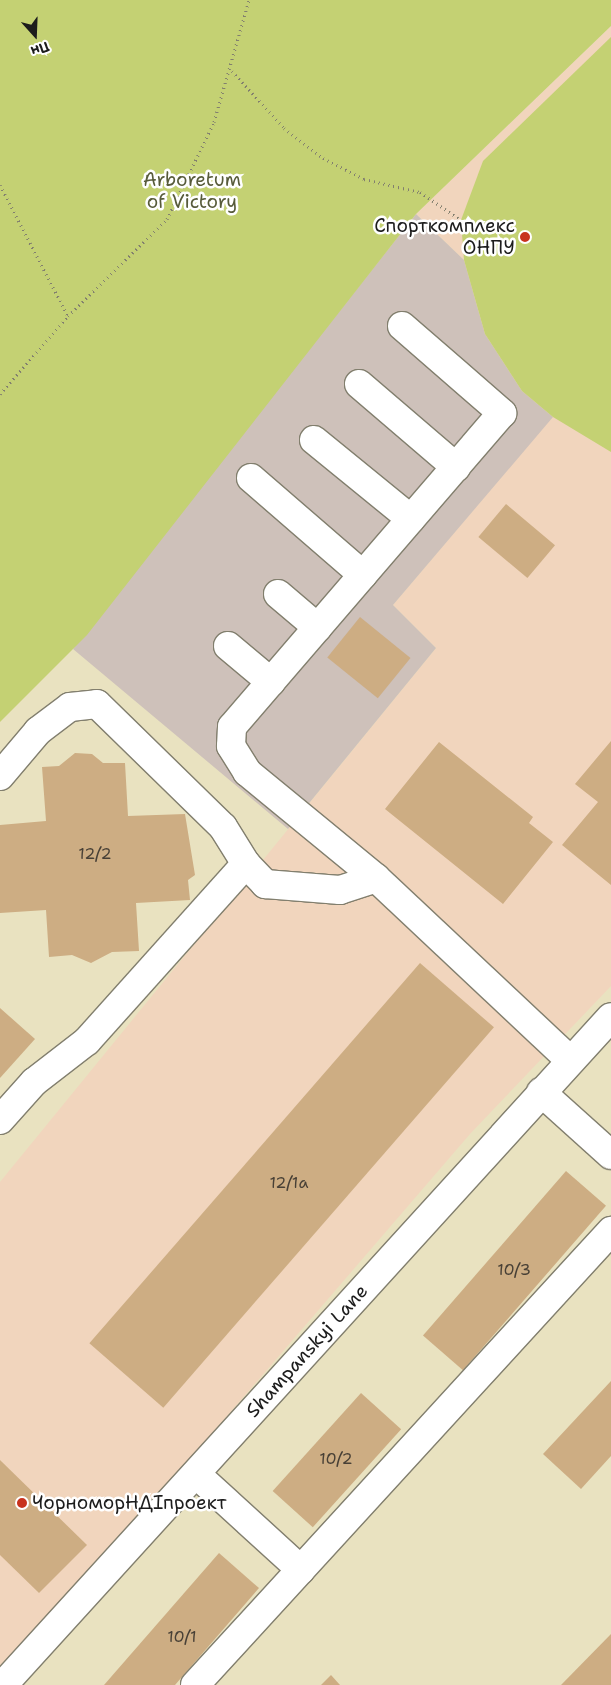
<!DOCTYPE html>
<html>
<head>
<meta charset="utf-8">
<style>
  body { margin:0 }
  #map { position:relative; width:611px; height:1685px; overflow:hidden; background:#e9e2c0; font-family:"Shantell Sans",sans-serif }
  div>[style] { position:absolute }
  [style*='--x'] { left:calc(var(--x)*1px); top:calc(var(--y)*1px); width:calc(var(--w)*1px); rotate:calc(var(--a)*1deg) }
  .built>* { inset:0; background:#f1d5bd }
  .industrial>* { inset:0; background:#cec1ba }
  .green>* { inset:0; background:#c4d173 }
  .building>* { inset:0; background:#cdad83; transform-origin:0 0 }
  .path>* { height:3px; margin-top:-1.5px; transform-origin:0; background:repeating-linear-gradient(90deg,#827f6e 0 1px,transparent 0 5px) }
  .roads { filter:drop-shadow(1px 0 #827f6e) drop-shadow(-1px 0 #827f6e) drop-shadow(0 1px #827f6e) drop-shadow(0 -1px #827f6e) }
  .minor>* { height:28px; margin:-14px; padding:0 14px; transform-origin:14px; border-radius:14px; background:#fff }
  .dots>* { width:14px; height:14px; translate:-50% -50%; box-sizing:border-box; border:2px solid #fff; border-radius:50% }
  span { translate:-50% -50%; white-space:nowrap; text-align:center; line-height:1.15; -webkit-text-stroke:5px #fff; paint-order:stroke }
  .number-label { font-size:16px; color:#484036 }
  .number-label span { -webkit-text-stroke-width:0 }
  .park-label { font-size:19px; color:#575b3a }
  .poi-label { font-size:19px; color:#1c1c1c }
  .right { translate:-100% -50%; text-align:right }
  .left { translate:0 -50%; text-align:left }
  .street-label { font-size:19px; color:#1c1c1c }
  .north { position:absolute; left:10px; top:10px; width:50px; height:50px; -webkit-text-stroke:4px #fff; paint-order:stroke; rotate:160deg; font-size:14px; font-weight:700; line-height:20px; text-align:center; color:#1c1c1c }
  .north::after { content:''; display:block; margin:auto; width:18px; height:22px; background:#1c1c1c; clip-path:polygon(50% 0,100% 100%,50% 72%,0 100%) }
</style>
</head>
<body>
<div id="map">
  <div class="built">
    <div style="clip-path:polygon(611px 26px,611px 986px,470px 1134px,0 1680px,0 1182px,436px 648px,393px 605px,552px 417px,522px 391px,485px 334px,464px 260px,416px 214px)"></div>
  </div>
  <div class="industrial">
    <div style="clip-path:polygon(416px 214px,464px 260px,485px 334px,522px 391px,553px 417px,393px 605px,436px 648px,288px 829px,73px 649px)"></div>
  </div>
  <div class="green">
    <div style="clip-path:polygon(0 0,611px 0,611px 26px,416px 214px,87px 635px,0 722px)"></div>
    <div style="clip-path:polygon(611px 37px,611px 452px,553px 417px,522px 391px,485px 334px,464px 260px,461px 220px,483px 161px)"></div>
  </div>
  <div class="building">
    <div style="left:506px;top:504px;width:64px;height:43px;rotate:40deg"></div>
    <div style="left:360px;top:617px;width:65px;height:52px;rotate:39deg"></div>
    <div style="clip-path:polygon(611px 741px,611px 885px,562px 845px,598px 802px,575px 784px)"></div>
    <div style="clip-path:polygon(439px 742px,533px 817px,529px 823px,553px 842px,503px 904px,385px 809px)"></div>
    <div style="clip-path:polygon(75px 753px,92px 754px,103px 763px,125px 763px,128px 816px,185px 814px,195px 875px,188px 880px,190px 900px,136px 903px,139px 951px,112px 952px,91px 963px,72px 955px,49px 957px,46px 910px,0 913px,0 825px,46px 821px,42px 767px,59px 766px)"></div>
    <div style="left:420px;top:963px;width:98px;height:504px;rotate:41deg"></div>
    <div style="clip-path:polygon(0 1008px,35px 1039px,0 1078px)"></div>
    <div style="left:566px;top:1171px;width:53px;height:218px;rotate:41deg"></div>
    <div style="clip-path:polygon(611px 1381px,611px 1456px,581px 1489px,543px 1454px)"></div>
    <div style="left:361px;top:1393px;width:54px;height:132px;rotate:42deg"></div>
    <div style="clip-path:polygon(0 1460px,87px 1545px,39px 1593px,0 1555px)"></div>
    <div style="clip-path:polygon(219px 1553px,259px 1588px,175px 1685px,104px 1685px)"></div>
    <div style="clip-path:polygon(611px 1634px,611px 1685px,561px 1685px)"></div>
    <div style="clip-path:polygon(331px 1675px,340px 1685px,321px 1685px)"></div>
  </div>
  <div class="path">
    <div style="--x:232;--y:71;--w:77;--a:47.6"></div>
    <div style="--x:284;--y:128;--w:49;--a:37.6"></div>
    <div style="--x:323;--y:158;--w:46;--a:27.1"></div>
    <div style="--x:364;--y:179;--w:57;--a:13.1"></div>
    <div style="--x:420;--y:192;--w:50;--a:34.3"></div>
    <div style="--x:0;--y:185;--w:148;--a:62.6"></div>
    <div style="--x:0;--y:394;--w:103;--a:-48.9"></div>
    <div style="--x:68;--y:316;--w:139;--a:-44.4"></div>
    <div style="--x:167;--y:219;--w:108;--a:-64.1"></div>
    <div style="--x:214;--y:122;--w:127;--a:-74"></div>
  </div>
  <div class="roads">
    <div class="minor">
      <div style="--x:402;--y:326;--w:133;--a:41"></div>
      <div style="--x:502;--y:413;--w:414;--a:130.7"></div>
      <div style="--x:232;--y:727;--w:19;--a:93"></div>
      <div style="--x:231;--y:746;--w:31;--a:58"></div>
      <div style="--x:247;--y:772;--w:167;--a:39.4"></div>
      <div style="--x:376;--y:878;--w:265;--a:43.2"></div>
      <div style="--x:359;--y:384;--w:128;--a:40.6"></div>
      <div style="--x:314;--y:440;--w:125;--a:39.2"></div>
      <div style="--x:251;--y:478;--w:148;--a:40.9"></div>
      <div style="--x:278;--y:594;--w:52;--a:40.4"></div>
      <div style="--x:228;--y:646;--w:56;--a:39.9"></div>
      <div style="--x:0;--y:776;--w:59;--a:-49.8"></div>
      <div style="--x:38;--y:731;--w:40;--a:-37"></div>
      <div style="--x:70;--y:707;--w:27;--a:-6"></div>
      <div style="--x:97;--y:704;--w:176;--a:44.3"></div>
      <div style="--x:223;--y:827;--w:44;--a:58.1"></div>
      <div style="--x:246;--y:864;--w:28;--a:46"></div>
      <div style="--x:265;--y:884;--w:75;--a:4.6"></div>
      <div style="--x:340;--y:890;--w:38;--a:-18"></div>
      <div style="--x:541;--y:1092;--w:94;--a:42"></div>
      <div style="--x:0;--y:1120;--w:51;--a:-48.2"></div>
      <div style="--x:34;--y:1082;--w:67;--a:-37.7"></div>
      <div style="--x:87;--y:1041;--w:238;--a:-48.1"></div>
      <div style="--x:196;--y:1474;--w:142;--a:42.4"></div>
      <div style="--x:3;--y:1685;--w:903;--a:-47.69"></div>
      <div style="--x:195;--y:1685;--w:616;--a:-47.5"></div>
    </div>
  </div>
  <div class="dots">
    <div style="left:525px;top:237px;background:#c8321e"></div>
    <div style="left:22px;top:1503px;background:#c8321e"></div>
  </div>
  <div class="number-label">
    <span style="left:95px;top:854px">12/2</span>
    <span style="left:289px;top:1183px">12/1а</span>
    <span style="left:514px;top:1270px">10/3</span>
    <span style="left:336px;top:1459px">10/2</span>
    <span style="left:182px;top:1637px">10/1</span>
  </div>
  <div class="park-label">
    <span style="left:192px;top:191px">Arboretum<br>of Victory</span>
  </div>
  <div class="poi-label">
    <span class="right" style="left:515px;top:237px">Спорткомплекс<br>ОНПУ</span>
    <span class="left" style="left:32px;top:1503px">ЧорноморНДІпроект</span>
  </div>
  <div class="street-label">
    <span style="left:307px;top:1351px;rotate:-48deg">Shampanskyi Lane</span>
  </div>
  <div class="north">Пн</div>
</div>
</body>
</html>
